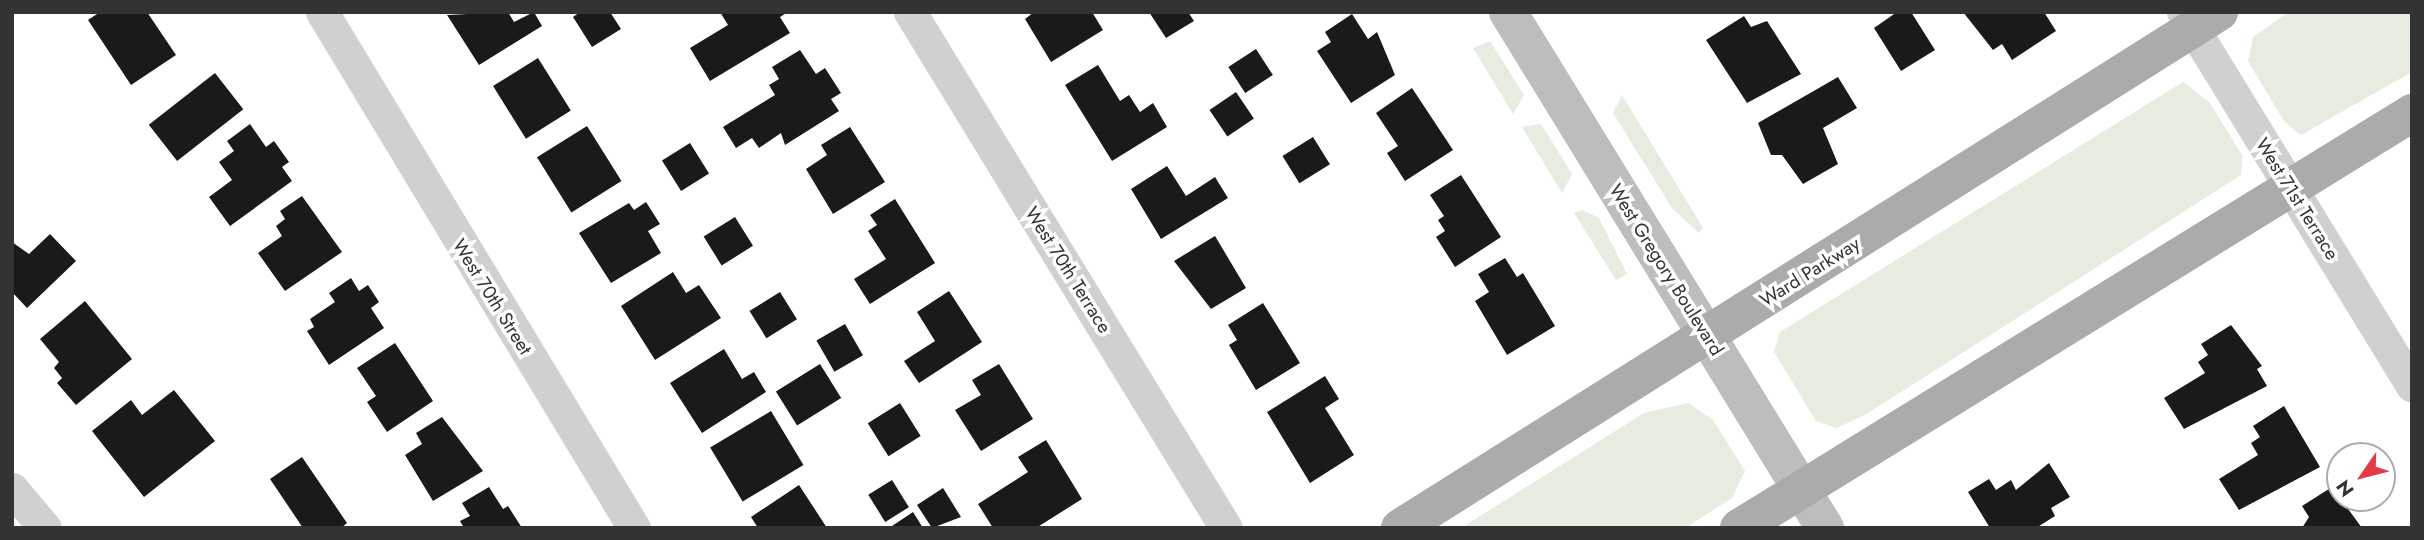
<!DOCTYPE html>
<html>
<head>
<meta charset="utf-8">
<style>
  body { margin:0 }
  #map { position:relative; width:2424px; height:540px; overflow:hidden; background:#fff; font-family:Jost,sans-serif }
  div>[style] { position:absolute }
  [style*='--x'] { left:calc(var(--x)*1px); top:calc(var(--y)*1px); width:calc(var(--w)*1px); rotate:calc(var(--a)*1deg) }
  .green>* { inset:0; background:#e6ecdf }
  .building>* { inset:0; background:#1a1a1a; transform-origin:0 0 }
  .street>* { height:33px; margin:-16.5px; padding:0 16.5px; transform-origin:16.5px; border-radius:16.5px; background:#d0d0d0 }
  .secondary>* { height:38px; margin:-19px; padding:0 19px; transform-origin:19px; border-radius:19px; background:#bdbdbd }
  .primary>* { height:38px; margin:-19px; padding:0 19px; transform-origin:19px; border-radius:19px; background:#ababab }
  span { translate:-50% -50%; white-space:nowrap; text-align:center; line-height:1.15; -webkit-text-stroke:7px #fff; paint-order:stroke }
  .street-label { font-size:19px; color:#333 }
  .frame { position:absolute; inset:0; border:14px solid #333; pointer-events:none }
  .north { position:absolute; left:2326px; top:442px; width:70px; height:70px; box-sizing:border-box; background:#fff; border:2px solid #adadad; border-radius:50%; rotate:235deg; font-size:19px; font-weight:700; line-height:28px; text-align:center; color:#333 }
  .north::after { content:''; display:block; margin:auto; width:24px; height:32px; background:#e63946; clip-path:polygon(50% 0,100% 100%,50% 72%,0 100%) }
</style>
</head>
<body>
<div id="map">
  <div class="green">
    <div style="clip-path:polygon(2289px 12px,2412px 12px,2412px 72px,2301px 135px,2284px 121px,2248px 61px,2253px 37px)"></div>
    <div style="clip-path:polygon(1490px 41px,1524px 95px,1513px 114px,1473px 48px)"></div>
    <div style="clip-path:polygon(2183px 82px,2209px 102px,2242px 155px,2241px 175px,1865px 415px,1836px 428px,1816px 421px,1774px 352px,1780px 332px)"></div>
    <div style="clip-path:polygon(1622px 95px,1703px 228px,1699px 233px,1672px 208px,1613px 113px)"></div>
    <div style="clip-path:polygon(1541px 124px,1572px 174px,1562px 193px,1522px 127px)"></div>
    <div style="clip-path:polygon(1583px 210px,1599px 218px,1627px 274px,1616px 280px,1574px 213px)"></div>
    <div style="clip-path:polygon(1688px 403px,1713px 420px,1745px 471px,1732px 498px,1685px 528px,1461px 528px,1644px 413px)"></div>
  </div>
  <div class="building">
    <div style="clip-path:polygon(100px 12px,147px 12px,176px 55px,131px 85px,88px 20px)"></div>
    <div style="clip-path:polygon(508px 12px,514px 22px,534px 12px,542px 26px,479px 65px,447px 15px)"></div>
    <div style="clip-path:polygon(580px 12px,610px 12px,621px 29px,592px 47px,573px 17px)"></div>
    <div style="clip-path:polygon(720px 12px,788px 12px,780px 17px,790px 33px,710px 81px,690px 48px,728px 25px)"></div>
    <div style="clip-path:polygon(1092px 12px,1103px 30px,1051px 62px,1025px 19px,1034px 12px)"></div>
    <div style="clip-path:polygon(1149px 12px,1188px 12px,1194px 21px,1166px 38px)"></div>
    <div style="clip-path:polygon(1897px 12px,1911px 12px,1935px 50px,1901px 71px,1874px 28px)"></div>
    <div style="clip-path:polygon(1963px 12px,2044px 12px,2056px 31px,2012px 60px,2002px 44px,1993px 50px)"></div>
    <div style="clip-path:polygon(1352px 14px,1368px 39px,1377px 32px,1395px 75px,1351px 103px,1317px 51px,1331px 42px,1325px 32px)"></div>
    <div style="clip-path:polygon(1744px 16px,1751px 27px,1767px 21px,1801px 74px,1747px 103px,1706px 40px)"></div>
    <div style="left:1256px;top:49px;width:31px;height:33px;rotate:57deg"></div>
    <div style="clip-path:polygon(800px 50px,816px 74px,825px 68px,841px 93px,831px 99px,839px 111px,785px 145px,781px 133px,759px 148px,752px 138px,736px 148px,723px 127px,775px 95px,769px 85px,779px 79px,772px 67px)"></div>
    <div style="left:538px;top:58px;width:62px;height:53px;rotate:58deg"></div>
    <div style="clip-path:polygon(1098px 65px,1120px 101px,1129px 95px,1140px 112px,1153px 103px,1167px 127px,1112px 161px,1065px 85px)"></div>
    <div style="left:215px;top:73px;width:46px;height:84px;rotate:52deg"></div>
    <div style="clip-path:polygon(1838px 77px,1857px 108px,1823px 128px,1838px 164px,1803px 184px,1782px 155px,1771px 155px,1758px 123px)"></div>
    <div style="clip-path:polygon(1412px 88px,1453px 150px,1405px 181px,1387px 153px,1398px 146px,1376px 113px)"></div>
    <div style="left:1236px;top:92px;width:32px;height:32px;rotate:56deg"></div>
    <div style="clip-path:polygon(250px 124px,266px 147px,274px 141px,289px 162px,282px 167px,292px 181px,230px 226px,209px 197px,232px 180px,219px 162px,234px 151px,227px 141px)"></div>
    <div style="left:587px;top:126px;width:65px;height:59px;rotate:58deg"></div>
    <div style="clip-path:polygon(850px 127px,885px 182px,833px 214px,806px 169px,827px 155px,821px 145px)"></div>
    <div style="left:1313px;top:137px;width:32px;height:36px;rotate:58deg"></div>
    <div style="left:690px;top:143px;width:36px;height:33px;rotate:58deg"></div>
    <div style="clip-path:polygon(1167px 166px,1186px 196px,1215px 177px,1228px 198px,1161px 239px,1131px 189px)"></div>
    <div style="clip-path:polygon(1461px 175px,1501px 237px,1455px 267px,1436px 237px,1445px 231px,1438px 220px,1444px 216px,1430px 195px)"></div>
    <div style="clip-path:polygon(302px 196px,342px 252px,285px 291px,258px 253px,282px 236px,276px 226px,285px 219px,280px 211px)"></div>
    <div style="clip-path:polygon(895px 199px,935px 263px,870px 304px,854px 279px,886px 259px,868px 231px,877px 225px,870px 215px)"></div>
    <div style="clip-path:polygon(646px 202px,660px 224px,648px 231px,661px 253px,611px 283px,579px 233px,629px 203px,634px 210px)"></div>
    <div style="left:735px;top:217px;width:34px;height:37px;rotate:58deg"></div>
    <div style="clip-path:polygon(50px 234px,76px 261px,27px 308px,12px 292px,12px 242px,29px 254px)"></div>
    <div style="clip-path:polygon(1215px 236px,1246px 288px,1211px 309px,1174px 261px)"></div>
    <div style="clip-path:polygon(1505px 258px,1517px 277px,1523px 273px,1555px 326px,1507px 355px,1475px 301px,1489px 292px,1478px 274px)"></div>
    <div style="clip-path:polygon(673px 272px,686px 293px,699px 285px,721px 318px,655px 360px,621px 306px)"></div>
    <div style="clip-path:polygon(351px 278px,359px 291px,368px 285px,379px 302px,371px 308px,384px 328px,329px 365px,307px 331px,314px 327px,310px 319px,335px 302px,329px 293px)"></div>
    <div style="clip-path:polygon(949px 291px,982px 342px,919px 383px,904px 361px,935px 341px,917px 312px)"></div>
    <div style="left:780px;top:292px;width:32px;height:36px;rotate:58deg"></div>
    <div style="clip-path:polygon(85px 301px,132px 359px,76px 405px,57px 383px,62px 378px,54px 368px,59px 362px,40px 339px)"></div>
    <div style="clip-path:polygon(1263px 303px,1300px 363px,1256px 390px,1229px 345px,1237px 340px,1228px 325px)"></div>
    <div style="left:845px;top:324px;width:36px;height:33px;rotate:60deg"></div>
    <div style="clip-path:polygon(2231px 325px,2262px 366px,2257px 369px,2267px 386px,2184px 429px,2164px 398px,2205px 373px,2198px 362px,2208px 355px,2201px 344px)"></div>
    <div style="clip-path:polygon(395px 343px,433px 401px,387px 432px,367px 402px,376px 396px,357px 368px)"></div>
    <div style="clip-path:polygon(724px 349px,742px 379px,754px 372px,766px 392px,702px 433px,670px 383px)"></div>
    <div style="left:820px;top:364px;width:40px;height:52px;rotate:58deg"></div>
    <div style="clip-path:polygon(999px 364px,1033px 419px,981px 451px,955px 410px,981px 395px,972px 380px)"></div>
    <div style="clip-path:polygon(1325px 376px,1339px 399px,1325px 408px,1354px 455px,1310px 483px,1267px 412px)"></div>
    <div style="clip-path:polygon(174px 390px,215px 441px,144px 497px,92px 431px,131px 400px,142px 415px)"></div>
    <div style="left:900px;top:403px;width:39px;height:38px;rotate:58deg"></div>
    <div style="clip-path:polygon(2284px 406px,2320px 467px,2239px 510px,2219px 479px,2258px 455px,2251px 443px,2260px 437px,2253px 426px)"></div>
    <div style="left:771px;top:411px;width:63px;height:71px;rotate:59deg"></div>
    <div style="clip-path:polygon(442px 417px,483px 471px,433px 501px,405px 455px,422px 444px,416px 433px)"></div>
    <div style="clip-path:polygon(1046px 440px,1082px 499px,1036px 528px,993px 528px,978px 504px,1028px 472px,1018px 457px)"></div>
    <div style="clip-path:polygon(302px 457px,347px 523px,341px 528px,303px 528px,270px 479px)"></div>
    <div style="clip-path:polygon(2049px 463px,2070px 497px,2051px 508px,2055px 516px,2036px 528px,1990px 528px,1968px 492px,1989px 479px,1996px 490px,2011px 480px,2016px 490px)"></div>
    <div style="left:892px;top:480px;width:32px;height:28px;rotate:58deg"></div>
    <div style="clip-path:polygon(799px 485px,827px 528px,758px 528px,751px 517px)"></div>
    <div style="clip-path:polygon(489px 487px,503px 509px,508px 506px,522px 528px,464px 528px,460px 521px,470px 516px,462px 503px)"></div>
    <div style="clip-path:polygon(2332px 487px,2362px 528px,2302px 528px,2309px 517px,2302px 506px)"></div>
    <div style="clip-path:polygon(943px 488px,961px 517px,932px 528px,917px 505px)"></div>
    <div style="clip-path:polygon(913px 512px,923px 528px,889px 528px)"></div>
  </div>
  <div class="street">
    <div style="--x:322;--y:12;--w:603;--a:58.84"></div>
    <div style="--x:910;--y:12;--w:605;--a:58.52"></div>
    <div style="--x:2183;--y:12;--w:438;--a:58.5"></div>
    <div style="--x:12;--y:489;--w:51;--a:49.8"></div>
  </div>
  <div class="secondary">
    <div style="--x:1508;--y:12;--w:606;--a:58.44"></div>
  </div>
  <div class="primary">
    <div style="--x:1400;--y:528;--w:968;--a:-32.21"></div>
    <div style="--x:1739;--y:528;--w:791;--a:-31.66"></div>
  </div>
  <div class="street-label">
    <span style="left:2297px;top:199px;rotate:58deg">West 71st Terrace</span>
    <span style="left:1068px;top:270px;rotate:58deg">West 70th Terrace</span>
    <span style="left:1666px;top:270px;rotate:58deg">West Gregory Boulevard</span>
    <span style="left:1810px;top:272px;rotate:-32deg">Ward Parkway</span>
    <span style="left:492px;top:297px;rotate:58deg">West 70th Street</span>
  </div>
  <div class="frame"></div>
  <div class="north">N</div>
</div>
</body>
</html>
